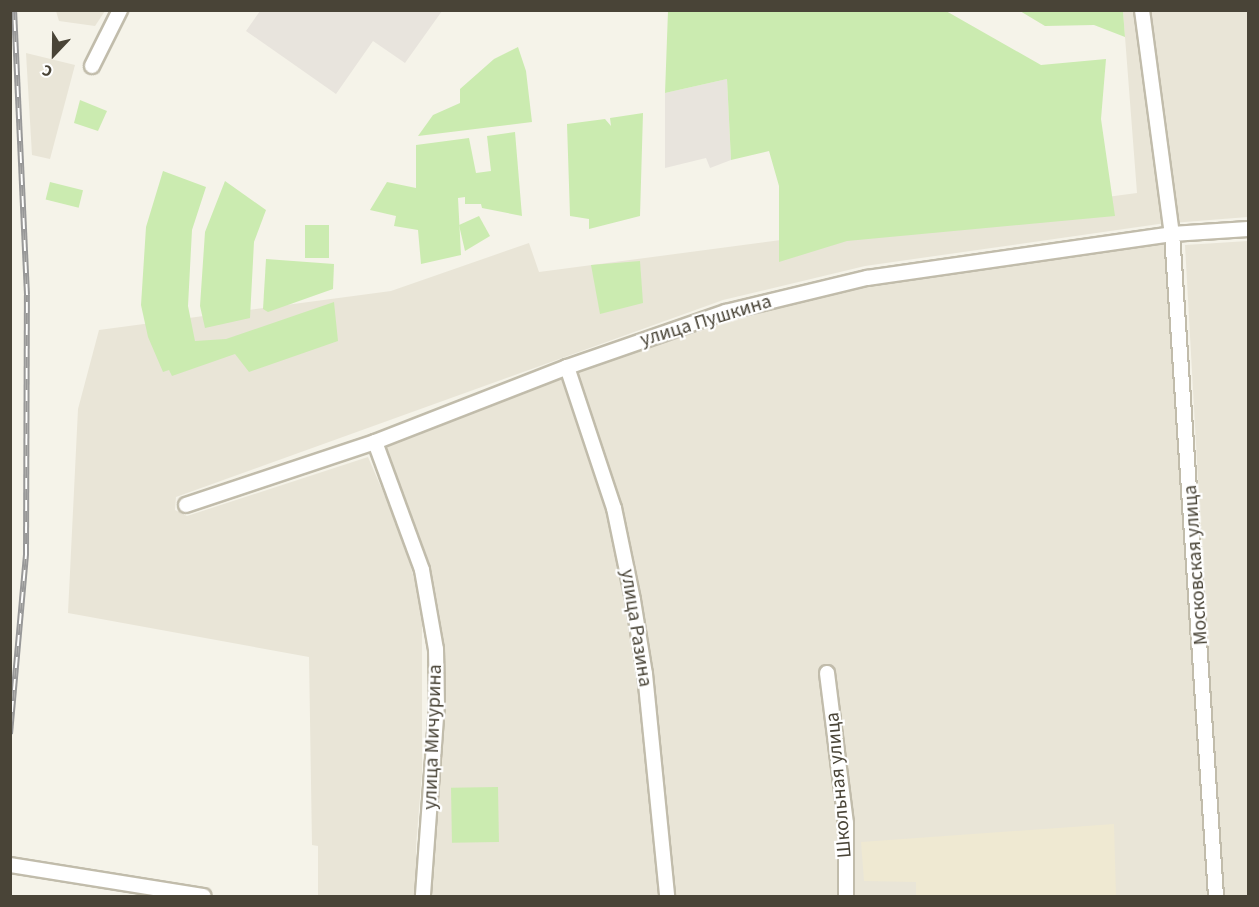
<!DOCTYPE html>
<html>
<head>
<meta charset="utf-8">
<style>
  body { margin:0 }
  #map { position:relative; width:1259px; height:907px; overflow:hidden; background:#f5f3e9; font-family:"Source Sans 3",sans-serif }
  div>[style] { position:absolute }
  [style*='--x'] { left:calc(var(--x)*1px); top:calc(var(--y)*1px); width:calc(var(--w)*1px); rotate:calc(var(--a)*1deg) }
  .residential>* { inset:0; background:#e9e5d7 }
  .industrial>* { inset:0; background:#e8e4dd }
  .education>* { inset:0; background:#efe9d2 }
  .green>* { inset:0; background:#cbebb0; transform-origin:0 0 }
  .roads { filter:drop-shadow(2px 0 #c1bcab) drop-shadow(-2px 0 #c1bcab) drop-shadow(0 2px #c1bcab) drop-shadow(0 -2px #c1bcab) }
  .minor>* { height:14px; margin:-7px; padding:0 7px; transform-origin:7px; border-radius:7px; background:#fff }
  .rail>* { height:6px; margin-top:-3px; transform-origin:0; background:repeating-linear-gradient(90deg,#fff 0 11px,#989898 0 22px); box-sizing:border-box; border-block:2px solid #989898 }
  span { translate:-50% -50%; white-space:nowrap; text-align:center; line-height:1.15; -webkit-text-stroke:4.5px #fff; paint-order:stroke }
  .street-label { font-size:20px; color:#494437 }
  .frame { position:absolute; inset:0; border:12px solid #494437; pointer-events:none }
  .north { position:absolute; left:24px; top:24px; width:60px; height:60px; -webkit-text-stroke:4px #fff; paint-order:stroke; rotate:202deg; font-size:16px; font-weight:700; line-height:24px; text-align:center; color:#494437 }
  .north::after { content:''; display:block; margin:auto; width:21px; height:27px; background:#494437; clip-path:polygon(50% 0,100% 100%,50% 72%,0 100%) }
</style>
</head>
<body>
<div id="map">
  <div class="residential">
    <div style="clip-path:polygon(56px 11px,56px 10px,105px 11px,95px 26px,59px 21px)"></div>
    <div style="clip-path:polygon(1123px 11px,1248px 11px,1248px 217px,1159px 224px,865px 266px,723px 300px,176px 497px,175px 510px,187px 516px,368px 457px,400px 531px,422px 605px,422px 773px,416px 846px,417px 896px,318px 896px,318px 846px,312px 845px,309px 657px,68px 613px,78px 409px,99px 330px,391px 291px,529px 243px,539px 272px,1137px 193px)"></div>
    <div style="clip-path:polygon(26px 53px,75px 65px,50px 159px,32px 155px)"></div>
    <div style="clip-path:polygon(1172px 234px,1209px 896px,423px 896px,437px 704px,422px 570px,375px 442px,664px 331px,867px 278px)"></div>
    <div style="clip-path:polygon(1248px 241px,1248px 896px,1221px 896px,1185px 245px)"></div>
  </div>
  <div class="industrial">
    <div style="clip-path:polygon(260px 11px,260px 10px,442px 11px,405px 63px,373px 41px,336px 94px,246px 31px)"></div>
    <div style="clip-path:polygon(727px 79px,731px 160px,710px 168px,706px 158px,665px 168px,665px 93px)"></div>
  </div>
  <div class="education">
    <div style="clip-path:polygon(1114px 824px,1116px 896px,916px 896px,916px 882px,864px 881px,861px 842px)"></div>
  </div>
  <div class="green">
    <div style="clip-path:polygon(668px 11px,946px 11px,1041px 65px,1106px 59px,1101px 119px,1115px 216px,847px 241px,779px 262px,779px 186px,769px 151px,731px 160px,727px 79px,665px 93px)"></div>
    <div style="clip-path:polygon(1020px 11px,1123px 11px,1125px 37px,1094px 25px,1045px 26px)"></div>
    <div style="clip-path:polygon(518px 47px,526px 71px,532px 122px,418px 136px,433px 115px,460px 103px,460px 89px,494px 59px)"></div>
    <div style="clip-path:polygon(80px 100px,107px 111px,98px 131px,74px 123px)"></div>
    <div style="clip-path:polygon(643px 113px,640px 216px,589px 229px,589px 219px,570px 216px,567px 124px,605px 119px,611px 126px,610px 118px)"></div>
    <div style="clip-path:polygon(515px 132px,522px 216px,482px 208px,481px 204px,465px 204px,465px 197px,458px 198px,461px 255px,421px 264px,418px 230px,394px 226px,396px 216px,370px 210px,387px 182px,416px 188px,416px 145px,469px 138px,476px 173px,491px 171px,487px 136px)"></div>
    <div style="clip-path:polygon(163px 171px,206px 187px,192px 230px,188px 306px,195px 341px,226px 339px,334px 302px,338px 341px,249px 372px,235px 354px,172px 376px,169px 370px,163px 372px,148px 337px,141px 305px,146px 227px)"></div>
    <div style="clip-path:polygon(225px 181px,266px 210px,254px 242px,250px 318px,205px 328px,200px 306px,205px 232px)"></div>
    <div style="left:50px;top:182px;width:34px;height:18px;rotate:14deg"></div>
    <div style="clip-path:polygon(479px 216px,490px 236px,465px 251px,459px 225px)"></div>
    <div style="left:305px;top:225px;width:24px;height:33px"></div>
    <div style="clip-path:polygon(266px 259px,334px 264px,333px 289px,268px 312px,263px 309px)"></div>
    <div style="clip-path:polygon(640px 261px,643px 303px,600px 314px,591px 265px)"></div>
    <div style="left:498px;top:787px;width:55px;height:47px;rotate:89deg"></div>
  </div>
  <div class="roads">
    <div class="minor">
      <div style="--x:1142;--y:10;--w:226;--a:82.4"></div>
      <div style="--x:1172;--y:234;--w:663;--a:86.2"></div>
      <div style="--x:92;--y:66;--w:63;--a:-63.4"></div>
      <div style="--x:567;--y:367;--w:149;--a:71.6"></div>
      <div style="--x:614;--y:508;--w:94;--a:78.3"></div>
      <div style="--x:633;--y:600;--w:75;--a:80.8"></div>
      <div style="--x:645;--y:674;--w:223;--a:84.3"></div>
      <div style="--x:375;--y:442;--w:136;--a:69.8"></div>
      <div style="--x:422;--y:570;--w:80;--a:80"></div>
      <div style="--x:436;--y:649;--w:55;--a:89"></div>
      <div style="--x:437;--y:704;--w:193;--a:94.2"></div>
      <div style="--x:186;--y:505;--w:199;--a:-18.4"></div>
      <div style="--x:375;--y:442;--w:206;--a:-21.3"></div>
      <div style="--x:567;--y:367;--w:168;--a:-19.1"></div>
      <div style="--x:726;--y:312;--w:145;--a:-13.6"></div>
      <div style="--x:867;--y:278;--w:308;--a:-8.2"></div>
      <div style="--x:1172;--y:234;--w:76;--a:-3.8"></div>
      <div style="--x:827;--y:673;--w:151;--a:82.8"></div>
      <div style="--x:846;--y:823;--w:73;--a:90"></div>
      <div style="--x:10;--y:865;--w:196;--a:9.1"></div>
    </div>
  </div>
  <div class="rail">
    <div style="--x:10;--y:734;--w:180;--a:-84.9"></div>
    <div style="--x:26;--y:555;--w:260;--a:-89.8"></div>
    <div style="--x:27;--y:295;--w:285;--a:-92.6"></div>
  </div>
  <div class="street-label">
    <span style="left:706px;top:321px;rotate:-17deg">улица Пушкина</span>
    <span style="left:1196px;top:565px;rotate:-94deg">Московская улица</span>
    <span style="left:636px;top:628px;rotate:81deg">улица Разина</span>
    <span style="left:433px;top:737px;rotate:-88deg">улица Мичурина</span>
    <span style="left:839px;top:785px;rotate:-95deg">Школьная улица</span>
  </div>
  <div class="frame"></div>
  <div class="north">С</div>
</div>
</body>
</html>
